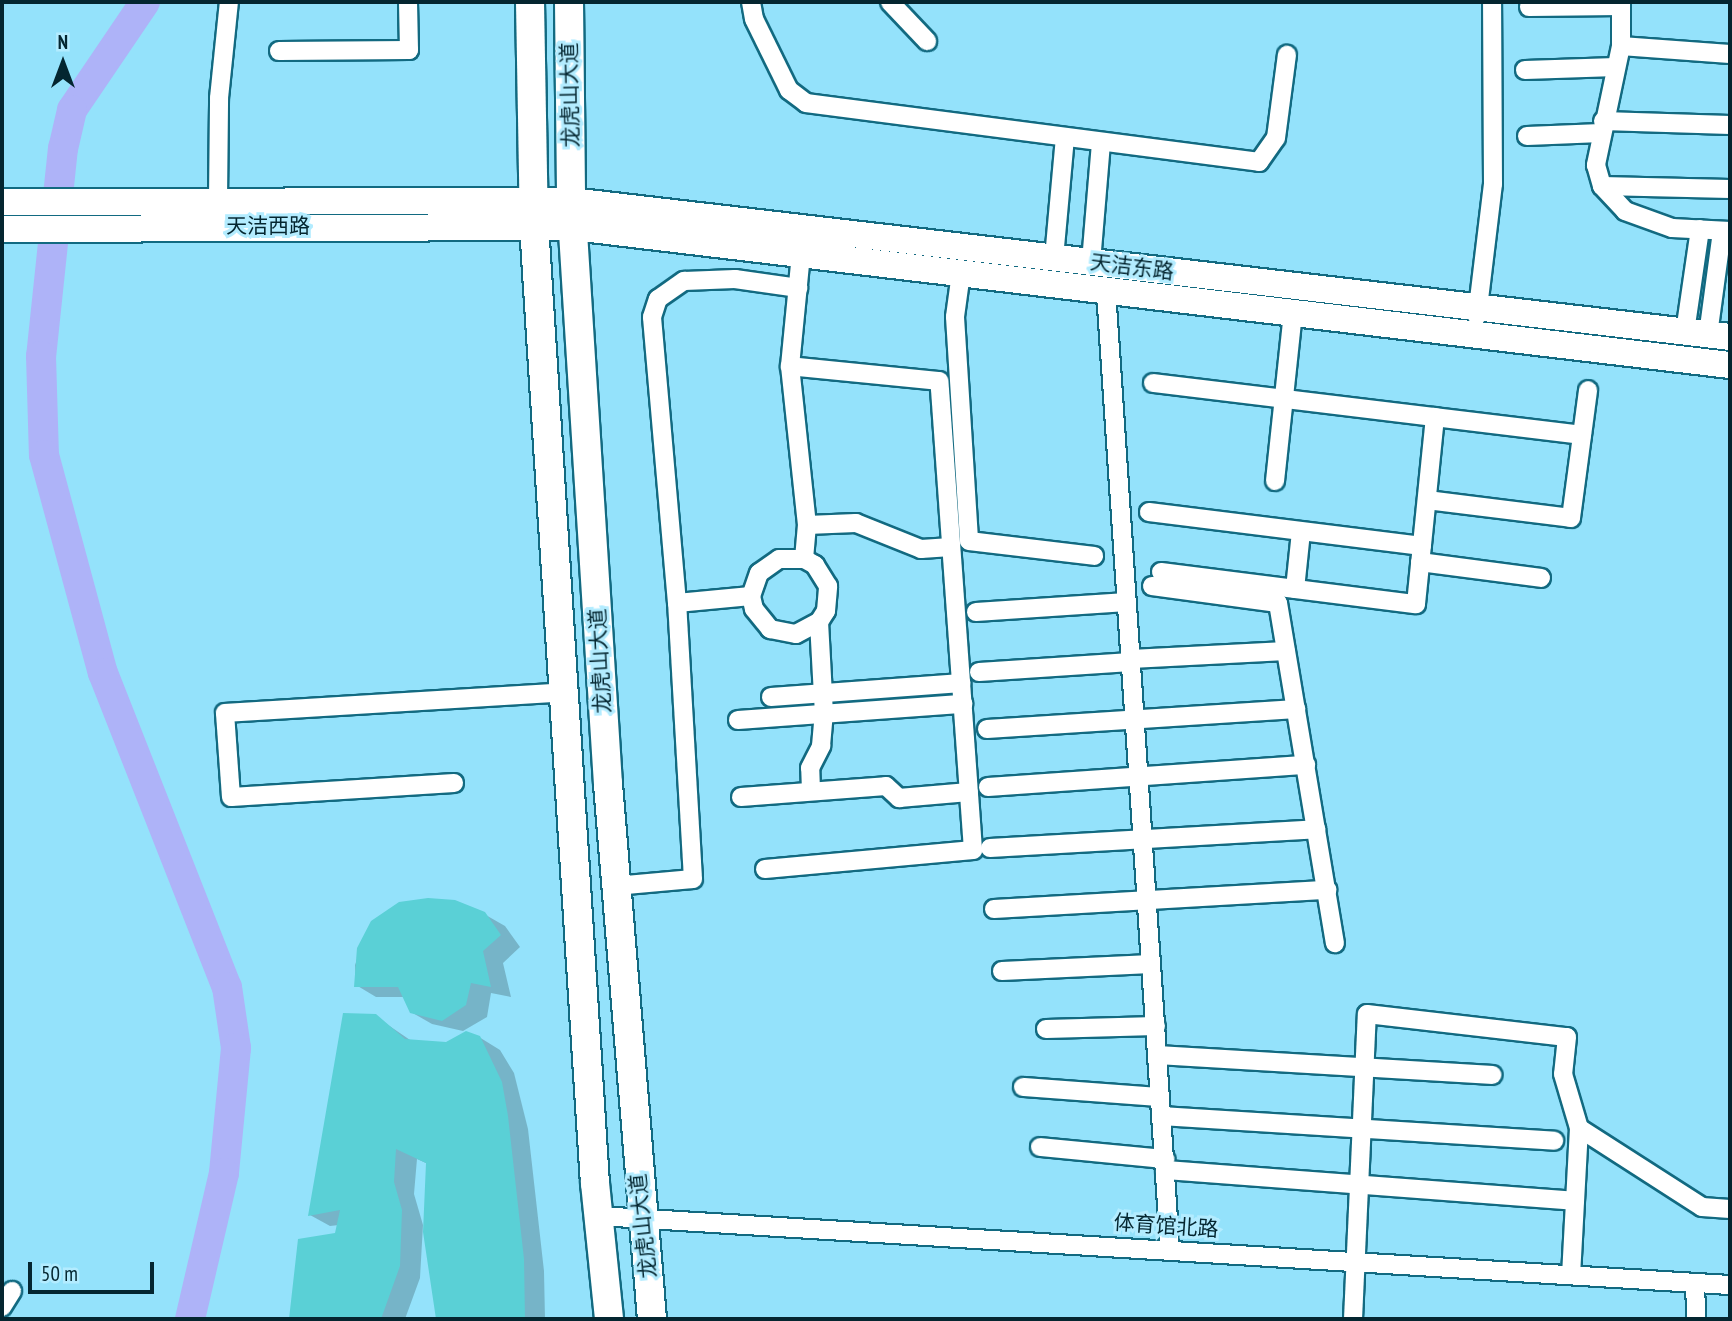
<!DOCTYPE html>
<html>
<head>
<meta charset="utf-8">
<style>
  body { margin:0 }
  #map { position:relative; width:1732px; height:1321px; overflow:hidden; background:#94e2fb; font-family:"PT Sans Narrow","Noto Sans SC",sans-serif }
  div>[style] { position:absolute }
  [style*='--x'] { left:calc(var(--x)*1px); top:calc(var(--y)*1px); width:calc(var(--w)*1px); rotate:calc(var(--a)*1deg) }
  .shadow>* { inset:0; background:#0003 }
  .river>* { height:30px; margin:-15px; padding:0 15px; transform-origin:15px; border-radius:15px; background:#aeb3f8 }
  .building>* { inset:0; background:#5ad0d6 }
  .roads { filter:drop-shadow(2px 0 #126a81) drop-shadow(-2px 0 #126a81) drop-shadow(0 2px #126a81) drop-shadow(0 -2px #126a81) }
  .minor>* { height:18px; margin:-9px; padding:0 9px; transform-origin:9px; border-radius:9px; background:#fff }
  .secondary>* { height:26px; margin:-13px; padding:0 13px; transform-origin:13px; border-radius:13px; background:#fff }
  .primary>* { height:28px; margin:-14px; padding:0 14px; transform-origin:14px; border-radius:14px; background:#fff }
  span { translate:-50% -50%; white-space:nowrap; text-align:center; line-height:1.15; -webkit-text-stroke:6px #b3ecff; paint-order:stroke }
  .street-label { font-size:21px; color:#042630 }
  .frame { position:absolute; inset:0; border:4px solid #042630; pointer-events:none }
  .north { position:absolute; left:28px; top:28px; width:70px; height:70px; -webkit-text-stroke:5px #b3ecff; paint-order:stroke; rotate:0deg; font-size:19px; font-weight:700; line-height:28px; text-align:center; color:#042630 }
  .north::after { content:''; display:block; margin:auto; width:24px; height:32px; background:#042630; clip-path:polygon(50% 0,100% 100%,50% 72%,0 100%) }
  .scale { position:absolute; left:28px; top:1262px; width:126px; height:32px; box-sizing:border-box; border:4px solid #042630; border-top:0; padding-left:9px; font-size:21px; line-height:24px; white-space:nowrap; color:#042630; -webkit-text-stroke:5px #b3ecff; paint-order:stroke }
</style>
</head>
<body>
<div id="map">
  <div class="shadow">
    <div style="clip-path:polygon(484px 914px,505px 926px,520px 947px,503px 963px,511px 997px,491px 993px,487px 1017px,463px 1031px,432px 1024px,411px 1012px,405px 997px,376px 997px,356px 985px,355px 965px,372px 922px)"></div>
    <div style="clip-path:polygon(375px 1016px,413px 1042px,427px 1045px,479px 1037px,500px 1050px,514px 1073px,528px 1129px,544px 1271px,545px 1319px,438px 1319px,425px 1231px,428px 1164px,417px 1159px,414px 1194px,423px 1225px,420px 1278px,405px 1319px,291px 1319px,300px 1240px,337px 1234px,339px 1225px,330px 1226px,310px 1215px)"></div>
  </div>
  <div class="river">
    <div style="--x:145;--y:2;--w:130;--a:124.1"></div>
    <div style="--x:72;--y:110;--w:39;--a:103"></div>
    <div style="--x:63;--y:148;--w:209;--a:96"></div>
    <div style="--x:41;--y:356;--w:99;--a:88.3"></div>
    <div style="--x:44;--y:455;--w:226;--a:74.9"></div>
    <div style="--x:103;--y:673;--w:338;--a:68.5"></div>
    <div style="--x:227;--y:987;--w:62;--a:81.6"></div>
    <div style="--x:236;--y:1048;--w:126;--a:95.5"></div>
    <div style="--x:224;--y:1173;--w:150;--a:103.1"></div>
  </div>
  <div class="building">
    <div style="clip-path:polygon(428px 898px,455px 900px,485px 912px,501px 935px,483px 951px,491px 987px,471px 983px,466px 1005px,442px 1021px,410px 1013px,398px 987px,354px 987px,357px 948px,371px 921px,399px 902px)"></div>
    <div style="clip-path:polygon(343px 1013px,376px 1014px,405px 1039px,446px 1042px,466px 1031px,480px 1036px,502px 1082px,508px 1116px,524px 1259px,525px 1319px,436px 1319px,423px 1232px,426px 1163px,396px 1149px,394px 1182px,402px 1210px,400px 1266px,381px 1319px,289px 1319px,298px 1239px,335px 1233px,340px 1210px,308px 1216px)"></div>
  </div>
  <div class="roads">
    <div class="minor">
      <div style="--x:751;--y:2;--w:17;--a:80"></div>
      <div style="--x:754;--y:19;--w:79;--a:63.8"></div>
      <div style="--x:789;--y:90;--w:21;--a:37"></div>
      <div style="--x:806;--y:103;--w:457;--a:7.4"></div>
      <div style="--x:1259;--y:162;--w:29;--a:-55"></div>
      <div style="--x:1276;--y:138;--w:84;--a:-82.5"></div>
      <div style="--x:890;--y:2;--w:54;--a:46.5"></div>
      <div style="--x:1621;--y:2;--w:44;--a:90"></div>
      <div style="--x:1621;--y:46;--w:122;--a:101.9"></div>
      <div style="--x:1596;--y:165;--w:22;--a:74"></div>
      <div style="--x:1602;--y:186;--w:34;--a:47"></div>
      <div style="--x:1625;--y:211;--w:50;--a:19.9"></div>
      <div style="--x:1672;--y:228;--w:58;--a:3"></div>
      <div style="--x:1529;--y:7;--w:92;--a:-0.6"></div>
      <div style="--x:1621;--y:46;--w:109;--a:4.2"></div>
      <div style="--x:279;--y:51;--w:130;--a:-0.4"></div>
      <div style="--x:409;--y:50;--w:48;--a:-91.2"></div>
      <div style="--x:1525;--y:70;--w:91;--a:-1.9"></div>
      <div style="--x:1603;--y:121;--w:127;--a:1.8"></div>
      <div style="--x:1527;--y:136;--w:74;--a:-2.3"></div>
      <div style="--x:1602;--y:186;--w:128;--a:1.3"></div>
      <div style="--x:218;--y:200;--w:102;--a:-89.4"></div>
      <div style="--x:219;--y:98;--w:97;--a:-84.1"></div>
      <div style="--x:801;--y:254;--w:113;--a:95.6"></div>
      <div style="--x:790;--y:366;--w:160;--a:83.9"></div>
      <div style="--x:1054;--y:258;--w:121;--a:-84.8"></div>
      <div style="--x:1091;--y:262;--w:120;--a:-85.2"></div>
      <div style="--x:961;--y:273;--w:44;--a:97.8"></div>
      <div style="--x:955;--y:317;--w:224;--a:86.4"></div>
      <div style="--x:969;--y:541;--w:126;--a:6.8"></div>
      <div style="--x:1106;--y:291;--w:961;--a:86.18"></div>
      <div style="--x:1477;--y:316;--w:133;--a:-83.1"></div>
      <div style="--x:1493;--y:184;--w:182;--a:-90.3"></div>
      <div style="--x:1685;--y:332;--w:104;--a:-81.7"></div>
      <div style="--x:1708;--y:335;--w:105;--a:-82.3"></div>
      <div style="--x:1153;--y:383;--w:432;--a:6.9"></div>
      <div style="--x:1275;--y:481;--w:169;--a:-83.9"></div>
      <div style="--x:1427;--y:500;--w:145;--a:7.1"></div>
      <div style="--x:1571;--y:518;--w:129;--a:-82.4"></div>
      <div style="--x:1149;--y:512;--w:275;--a:7.1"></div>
      <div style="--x:804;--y:559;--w:34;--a:-85"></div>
      <div style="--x:807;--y:525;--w:49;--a:-2.3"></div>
      <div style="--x:856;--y:523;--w:70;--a:21.8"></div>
      <div style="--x:921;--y:549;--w:30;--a:-4"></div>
      <div style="--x:1420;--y:562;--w:122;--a:7.5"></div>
      <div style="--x:1161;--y:572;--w:257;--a:7.2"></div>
      <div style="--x:1416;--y:604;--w:188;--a:-84.2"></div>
      <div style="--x:1152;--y:586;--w:127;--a:7.7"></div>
      <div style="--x:1278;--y:603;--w:345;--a:80.5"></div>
      <div style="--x:1295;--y:589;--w:57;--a:-84"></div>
      <div style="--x:677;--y:603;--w:74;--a:-5.4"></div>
      <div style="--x:976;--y:612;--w:151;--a:-3.8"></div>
      <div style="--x:1131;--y:659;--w:155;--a:-3"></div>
      <div style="--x:979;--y:672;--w:152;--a:-3.8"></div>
      <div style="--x:771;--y:697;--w:191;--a:-4.2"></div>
      <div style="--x:738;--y:720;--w:226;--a:-4.1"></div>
      <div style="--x:987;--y:729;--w:310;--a:-3.7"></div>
      <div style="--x:454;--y:783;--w:223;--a:176.4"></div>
      <div style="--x:231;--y:797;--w:84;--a:-94.1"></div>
      <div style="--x:225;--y:713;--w:340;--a:-3.5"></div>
      <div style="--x:988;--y:787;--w:319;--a:-4"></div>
      <div style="--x:811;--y:791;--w:23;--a:-92"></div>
      <div style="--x:810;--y:768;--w:25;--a:-63"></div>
      <div style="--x:821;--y:746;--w:32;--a:-85"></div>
      <div style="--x:824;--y:714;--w:92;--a:-93.1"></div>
      <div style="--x:819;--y:622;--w:13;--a:-58"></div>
      <div style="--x:826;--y:611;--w:25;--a:-85"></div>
      <div style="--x:828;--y:586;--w:25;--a:-122"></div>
      <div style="--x:815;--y:565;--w:13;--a:-151"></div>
      <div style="--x:804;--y:559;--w:25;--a:180"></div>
      <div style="--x:779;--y:559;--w:24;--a:145"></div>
      <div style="--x:759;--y:573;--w:24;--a:109"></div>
      <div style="--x:751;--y:596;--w:13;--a:77"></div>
      <div style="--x:754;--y:609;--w:26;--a:51"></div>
      <div style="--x:770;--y:629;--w:26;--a:11"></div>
      <div style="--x:796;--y:634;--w:26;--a:-28"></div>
      <div style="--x:741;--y:797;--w:145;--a:-4.3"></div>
      <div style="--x:886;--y:786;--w:18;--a:43"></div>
      <div style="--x:899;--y:798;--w:70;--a:-4.9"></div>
      <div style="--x:990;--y:848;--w:327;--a:-3.3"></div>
      <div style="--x:765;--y:869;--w:209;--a:-5.2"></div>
      <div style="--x:973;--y:850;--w:470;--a:-94.1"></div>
      <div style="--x:939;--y:381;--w:150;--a:-174.3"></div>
      <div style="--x:615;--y:886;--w:78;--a:-5.1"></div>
      <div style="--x:693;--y:879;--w:276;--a:-93.3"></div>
      <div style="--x:677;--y:603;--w:287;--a:-95"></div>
      <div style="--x:652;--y:317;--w:19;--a:-72"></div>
      <div style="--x:658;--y:299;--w:32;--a:-35"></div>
      <div style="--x:684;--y:281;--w:51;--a:-2.2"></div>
      <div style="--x:735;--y:279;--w:64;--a:8.1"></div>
      <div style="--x:994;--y:909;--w:334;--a:-3.3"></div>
      <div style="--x:1002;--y:971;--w:149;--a:-2.7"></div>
      <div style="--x:1046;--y:1029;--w:110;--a:-1.6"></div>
      <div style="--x:1158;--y:1055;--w:335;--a:3.4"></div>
      <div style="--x:1023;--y:1087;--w:137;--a:4.2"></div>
      <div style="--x:1162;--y:1116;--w:393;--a:3.6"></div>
      <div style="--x:1579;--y:1128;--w:146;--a:32.7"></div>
      <div style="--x:1702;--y:1207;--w:28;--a:4"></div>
      <div style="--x:1040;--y:1147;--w:126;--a:5.5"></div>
      <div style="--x:1165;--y:1170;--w:411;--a:4.3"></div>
      <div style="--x:598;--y:1216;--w:1134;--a:3.49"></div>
      <div style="--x:1695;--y:1283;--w:36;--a:88"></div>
      <div style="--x:2;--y:1307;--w:19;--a:-58"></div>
      <div style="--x:1353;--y:1319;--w:305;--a:-87.4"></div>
      <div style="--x:1367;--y:1014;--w:201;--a:6.6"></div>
      <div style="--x:1567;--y:1037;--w:37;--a:96"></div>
      <div style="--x:1563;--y:1074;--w:56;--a:73.5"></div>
      <div style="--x:1579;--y:1128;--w:147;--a:93.1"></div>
    </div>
    <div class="secondary">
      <div style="--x:2;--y:202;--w:569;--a:-0.1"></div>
      <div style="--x:571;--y:201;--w:1167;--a:6.69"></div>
      <div style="--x:2;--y:229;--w:572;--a:-0.2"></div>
      <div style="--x:574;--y:227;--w:1164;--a:6.81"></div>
    </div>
    <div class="primary">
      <div style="--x:530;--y:2;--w:223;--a:89"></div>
      <div style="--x:534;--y:225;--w:960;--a:86.36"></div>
      <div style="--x:595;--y:1183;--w:137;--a:84.1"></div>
      <div style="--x:569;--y:2;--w:199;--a:89.4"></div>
      <div style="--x:571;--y:201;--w:584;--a:86.37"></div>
      <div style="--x:608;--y:784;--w:537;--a:85.3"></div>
    </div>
  </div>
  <div class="street-label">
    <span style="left:570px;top:95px;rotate:-91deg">龙虎山大道</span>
    <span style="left:268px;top:226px">天洁西路</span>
    <span style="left:1132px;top:267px;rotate:7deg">天洁东路</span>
    <span style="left:600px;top:661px;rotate:-93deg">龙虎山大道</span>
    <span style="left:643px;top:1226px;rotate:-96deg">龙虎山大道</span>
    <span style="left:1166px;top:1226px;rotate:4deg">体育馆北路</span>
  </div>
  <div class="frame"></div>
  <div class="north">N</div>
  <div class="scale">50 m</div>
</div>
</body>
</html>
